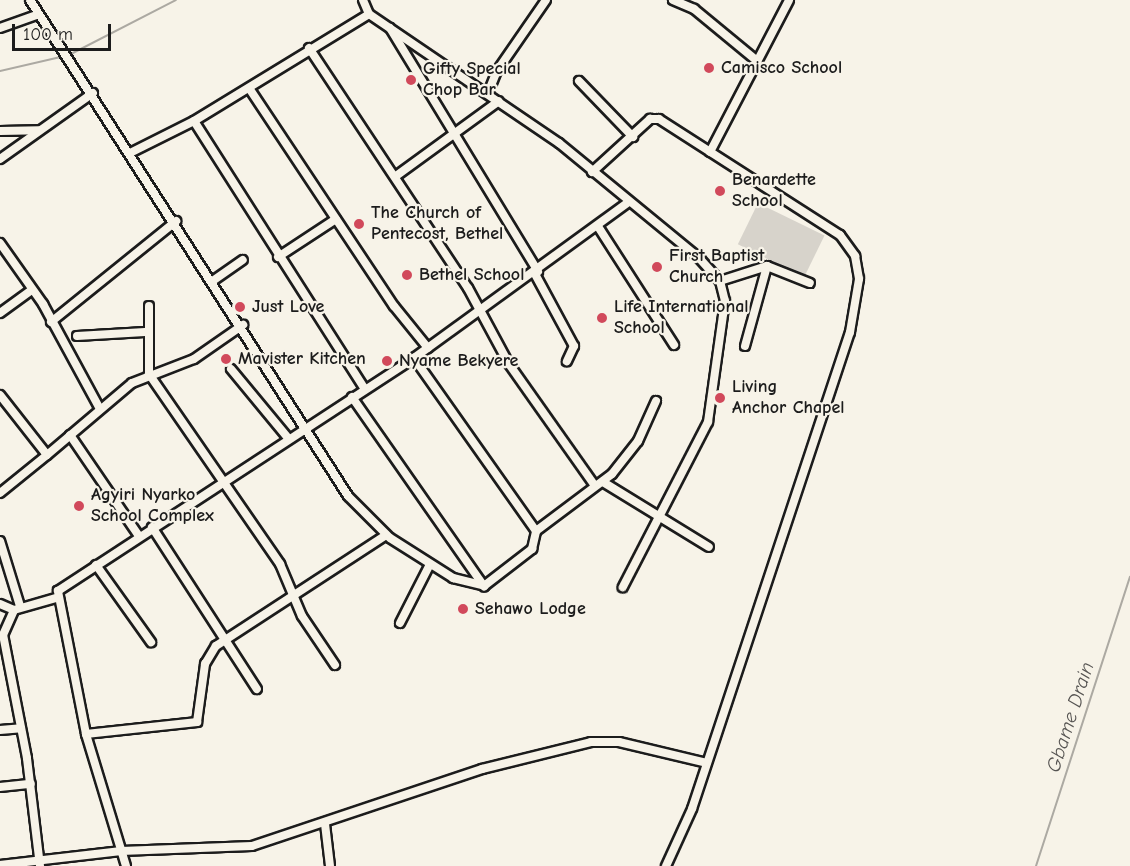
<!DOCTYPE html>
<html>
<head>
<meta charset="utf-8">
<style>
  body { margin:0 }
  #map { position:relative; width:1130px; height:866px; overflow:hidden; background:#f7f3e8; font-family:"Comic Neue",sans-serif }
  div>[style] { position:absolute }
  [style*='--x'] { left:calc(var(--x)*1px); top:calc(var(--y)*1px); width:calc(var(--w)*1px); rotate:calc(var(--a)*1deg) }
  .green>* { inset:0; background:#d7d3cb; transform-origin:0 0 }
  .stream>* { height:2px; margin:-1px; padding:0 1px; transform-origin:1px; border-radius:1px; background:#aca9a2 }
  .roads { filter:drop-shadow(2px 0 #1c1c1c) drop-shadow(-2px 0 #1c1c1c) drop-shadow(0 2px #1c1c1c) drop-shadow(0 -2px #1c1c1c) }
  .minor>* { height:8px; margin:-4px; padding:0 4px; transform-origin:4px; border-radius:4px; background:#f7f3e8 }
  .dots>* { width:16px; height:16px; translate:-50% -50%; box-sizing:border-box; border:3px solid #f7f3e8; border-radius:50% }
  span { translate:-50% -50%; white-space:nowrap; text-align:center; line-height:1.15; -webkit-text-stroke:4.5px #f7f3e8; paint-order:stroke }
  .poi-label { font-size:18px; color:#1c1c1c; font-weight:700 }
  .left { translate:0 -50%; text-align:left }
  .water-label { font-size:20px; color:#565452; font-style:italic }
  .scale { position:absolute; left:12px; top:24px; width:99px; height:27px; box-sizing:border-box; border:3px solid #1c1c1c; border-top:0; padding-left:8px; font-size:18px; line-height:21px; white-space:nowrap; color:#1c1c1c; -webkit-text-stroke:4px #f7f3e8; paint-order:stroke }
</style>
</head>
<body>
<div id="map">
  <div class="green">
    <div style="left:758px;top:203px;width:74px;height:46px;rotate:26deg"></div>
  </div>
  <div class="stream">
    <div style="--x:0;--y:71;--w:71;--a:-13.1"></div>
    <div style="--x:69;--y:55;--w:120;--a:-27.2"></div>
    <div style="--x:1036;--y:866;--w:304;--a:-72"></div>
  </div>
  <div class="roads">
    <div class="minor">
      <div style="--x:30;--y:0;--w:589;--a:57.33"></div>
      <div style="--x:348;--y:496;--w:59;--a:45"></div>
      <div style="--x:390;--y:538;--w:75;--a:32.4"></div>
      <div style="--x:453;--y:578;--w:32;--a:14"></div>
      <div style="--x:484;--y:586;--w:61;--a:-37.6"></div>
      <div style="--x:532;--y:549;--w:18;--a:-77"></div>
      <div style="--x:536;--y:531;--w:212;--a:-125.2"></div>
      <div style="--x:363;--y:0;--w:15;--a:67"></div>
      <div style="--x:673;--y:0;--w:23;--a:23"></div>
      <div style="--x:694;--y:9;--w:82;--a:39.5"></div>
      <div style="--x:0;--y:28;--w:41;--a:-19.7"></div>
      <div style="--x:390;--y:28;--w:285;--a:58.7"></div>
      <div style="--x:309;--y:48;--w:288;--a:56.5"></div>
      <div style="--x:468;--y:288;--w:86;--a:61.7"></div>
      <div style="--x:509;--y:364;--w:149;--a:54.8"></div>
      <div style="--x:579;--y:81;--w:78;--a:46"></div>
      <div style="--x:249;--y:88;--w:262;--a:56.4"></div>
      <div style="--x:394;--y:306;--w:54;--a:51"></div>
      <div style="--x:488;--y:93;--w:24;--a:-68"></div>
      <div style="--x:497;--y:71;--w:86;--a:-55.4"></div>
      <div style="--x:194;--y:121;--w:318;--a:57.5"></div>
      <div style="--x:0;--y:131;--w:39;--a:-1"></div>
      <div style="--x:132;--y:152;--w:69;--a:-26.6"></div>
      <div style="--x:194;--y:121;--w:205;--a:-31.4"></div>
      <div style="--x:369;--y:14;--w:230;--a:34.2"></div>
      <div style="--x:559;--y:143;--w:183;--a:39.4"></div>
      <div style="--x:700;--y:259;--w:30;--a:48"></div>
      <div style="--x:720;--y:281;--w:21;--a:76"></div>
      <div style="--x:725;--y:301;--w:122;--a:98"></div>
      <div style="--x:708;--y:422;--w:186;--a:117.3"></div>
      <div style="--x:710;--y:152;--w:171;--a:-62.5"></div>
      <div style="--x:0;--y:159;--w:114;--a:-35.4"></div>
      <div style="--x:592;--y:172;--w:79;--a:-42.4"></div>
      <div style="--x:650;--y:119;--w:9;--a:0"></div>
      <div style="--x:659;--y:119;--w:215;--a:32.7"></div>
      <div style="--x:840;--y:235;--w:26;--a:54"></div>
      <div style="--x:855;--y:256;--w:23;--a:80"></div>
      <div style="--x:859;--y:279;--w:54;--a:99.6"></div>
      <div style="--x:850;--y:332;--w:502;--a:108.33"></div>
      <div style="--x:692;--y:809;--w:63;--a:114.5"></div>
      <div style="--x:396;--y:176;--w:127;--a:-36.1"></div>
      <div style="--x:599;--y:228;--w:139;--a:57.3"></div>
      <div style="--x:0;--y:243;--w:75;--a:54.8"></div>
      <div style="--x:43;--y:304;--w:119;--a:61.5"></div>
      <div style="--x:278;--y:257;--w:69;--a:-33.2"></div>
      <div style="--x:535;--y:274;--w:82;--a:61.6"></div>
      <div style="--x:574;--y:346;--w:17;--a:115"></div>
      <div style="--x:214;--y:280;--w:35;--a:-35"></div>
      <div style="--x:720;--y:281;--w:49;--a:-17.7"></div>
      <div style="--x:767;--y:266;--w:46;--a:21.6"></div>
      <div style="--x:149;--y:306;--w:68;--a:90"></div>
      <div style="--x:149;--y:374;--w:231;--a:55.4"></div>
      <div style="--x:280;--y:564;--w:56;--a:67.1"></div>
      <div style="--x:302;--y:616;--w:59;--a:56"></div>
      <div style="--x:0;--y:313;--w:37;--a:-36"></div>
      <div style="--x:51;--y:322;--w:161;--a:-38.9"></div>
      <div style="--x:77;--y:336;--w:68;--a:-3.4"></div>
      <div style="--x:745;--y:346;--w:83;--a:-74.6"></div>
      <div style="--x:231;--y:369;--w:89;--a:50.4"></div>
      <div style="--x:0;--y:395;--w:76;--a:51.9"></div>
      <div style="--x:47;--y:455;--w:111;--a:-40.3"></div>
      <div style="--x:132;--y:383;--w:66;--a:-21.2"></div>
      <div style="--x:194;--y:359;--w:60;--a:-34.8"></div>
      <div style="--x:352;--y:397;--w:231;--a:55.1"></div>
      <div style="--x:70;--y:435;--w:122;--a:55.7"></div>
      <div style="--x:603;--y:482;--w:124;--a:31.5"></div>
      <div style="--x:0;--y:493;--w:60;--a:-39"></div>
      <div style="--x:152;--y:527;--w:193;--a:57.1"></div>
      <div style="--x:536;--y:531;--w:95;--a:-36.9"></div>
      <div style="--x:612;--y:474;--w:42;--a:-51.8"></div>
      <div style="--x:638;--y:441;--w:44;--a:-65.8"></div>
      <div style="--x:0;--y:541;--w:68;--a:72.9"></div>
      <div style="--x:96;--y:565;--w:95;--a:54.5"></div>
      <div style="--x:0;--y:604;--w:15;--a:23"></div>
      <div style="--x:400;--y:623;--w:66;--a:-63"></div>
      <div style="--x:0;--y:730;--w:21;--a:-5"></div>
      <div style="--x:86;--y:734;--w:112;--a:-6.2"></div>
      <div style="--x:197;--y:722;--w:59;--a:-82.1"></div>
      <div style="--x:205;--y:664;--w:21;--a:-59"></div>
      <div style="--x:216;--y:646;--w:203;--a:-33.1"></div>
      <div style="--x:0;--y:787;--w:31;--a:-6"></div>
      <div style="--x:325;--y:824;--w:42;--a:83.2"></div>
      <div style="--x:0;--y:865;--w:122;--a:-6.6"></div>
      <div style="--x:121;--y:851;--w:131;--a:-2.2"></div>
      <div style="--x:252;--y:846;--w:243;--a:-18.5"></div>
      <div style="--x:482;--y:769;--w:112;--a:-13.9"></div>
      <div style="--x:591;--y:742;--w:28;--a:0"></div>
      <div style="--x:619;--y:742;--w:90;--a:13.4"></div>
      <div style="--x:40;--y:866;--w:109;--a:-96.9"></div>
      <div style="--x:27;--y:758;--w:125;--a:-101"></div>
      <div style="--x:3;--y:635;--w:27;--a:-66"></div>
      <div style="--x:14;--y:610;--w:44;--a:-15.9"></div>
      <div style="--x:126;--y:866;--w:138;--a:-106.9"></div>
      <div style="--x:86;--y:734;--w:146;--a:-101.1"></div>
      <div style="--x:58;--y:591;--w:425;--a:-33.2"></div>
      <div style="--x:414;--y:358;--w:263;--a:-36"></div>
    </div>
  </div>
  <div class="dots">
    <div style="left:709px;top:68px;background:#d1495b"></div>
    <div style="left:411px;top:80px;background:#d1495b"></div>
    <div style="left:720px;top:191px;background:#d1495b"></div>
    <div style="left:359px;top:224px;background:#d1495b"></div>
    <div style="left:657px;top:267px;background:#d1495b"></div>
    <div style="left:407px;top:275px;background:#d1495b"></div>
    <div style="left:240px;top:307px;background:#d1495b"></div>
    <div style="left:602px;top:318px;background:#d1495b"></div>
    <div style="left:226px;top:359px;background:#d1495b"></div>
    <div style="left:387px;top:361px;background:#d1495b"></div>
    <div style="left:720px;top:398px;background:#d1495b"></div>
    <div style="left:79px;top:506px;background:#d1495b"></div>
    <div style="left:463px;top:609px;background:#d1495b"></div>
  </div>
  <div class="poi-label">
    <span class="left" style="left:721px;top:68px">Camisco School</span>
    <span class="left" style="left:423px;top:80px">Gifty Special<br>Chop Bar</span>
    <span class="left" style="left:732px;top:191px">Benardette<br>School</span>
    <span class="left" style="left:371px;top:224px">The Church of<br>Pentecost, Bethel</span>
    <span class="left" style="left:669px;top:267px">First Baptist<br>Church</span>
    <span class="left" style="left:419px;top:275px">Bethel School</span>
    <span class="left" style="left:252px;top:307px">Just Love</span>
    <span class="left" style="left:614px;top:318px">Life International<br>School</span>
    <span class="left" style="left:238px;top:359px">Mavister Kitchen</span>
    <span class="left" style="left:399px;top:361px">Nyame Bekyere</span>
    <span class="left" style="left:732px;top:398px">Living<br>Anchor Chapel</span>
    <span class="left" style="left:91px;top:506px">Agyiri Nyarko<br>School Complex</span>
    <span class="left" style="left:475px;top:609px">Sehawo Lodge</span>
  </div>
  <div class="water-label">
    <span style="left:1070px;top:717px;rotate:-72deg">Gbame Drain</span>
  </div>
  <div class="scale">100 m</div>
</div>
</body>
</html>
